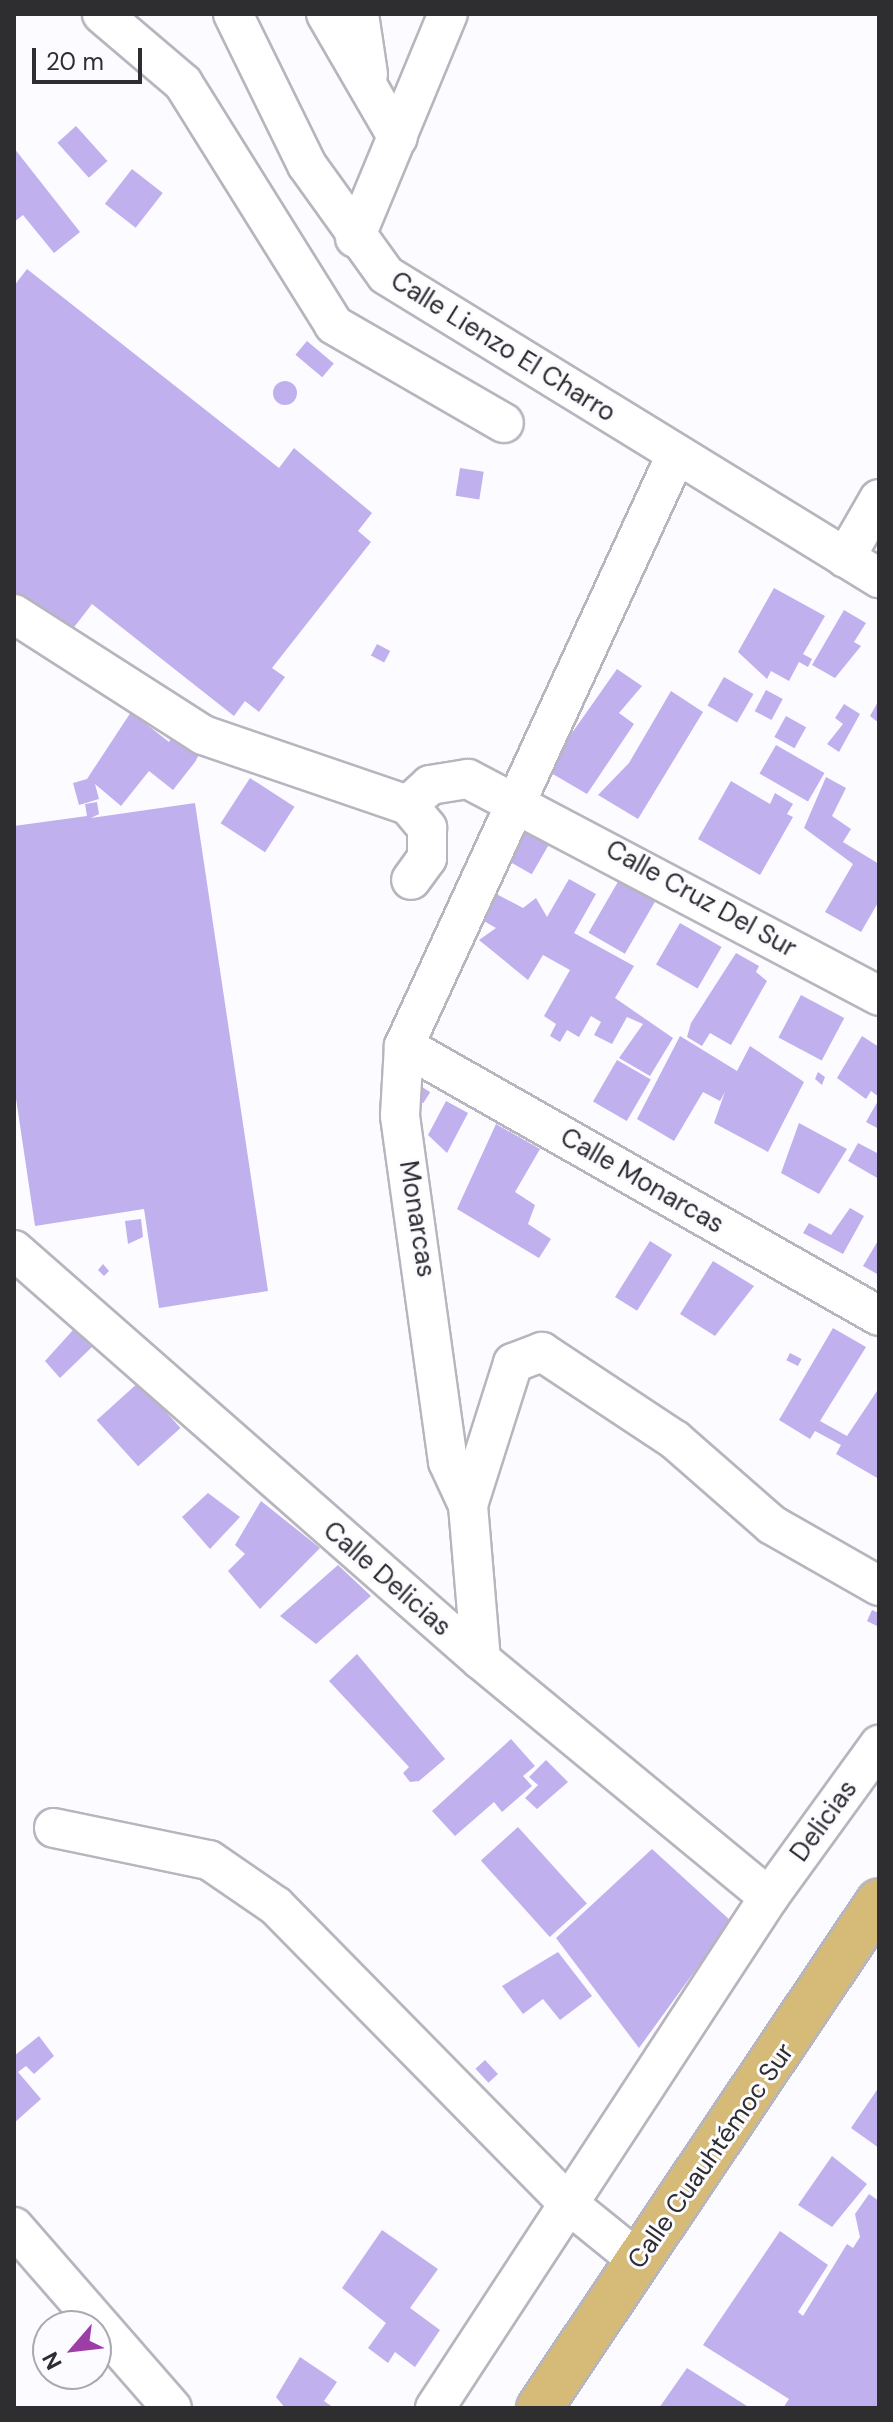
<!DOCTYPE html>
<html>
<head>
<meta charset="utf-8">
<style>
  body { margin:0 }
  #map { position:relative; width:893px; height:2422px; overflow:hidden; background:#fcfbff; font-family:"DM Sans",sans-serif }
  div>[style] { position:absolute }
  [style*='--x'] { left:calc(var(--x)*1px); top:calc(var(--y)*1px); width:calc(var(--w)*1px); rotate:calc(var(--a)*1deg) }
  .building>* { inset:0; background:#c1b0ee; transform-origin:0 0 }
  .round { border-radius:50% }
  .roads { filter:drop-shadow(2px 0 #b7b5bd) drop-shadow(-2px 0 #b7b5bd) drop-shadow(0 2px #b7b5bd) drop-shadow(0 -2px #b7b5bd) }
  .minor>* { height:38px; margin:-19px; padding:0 19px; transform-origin:19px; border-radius:19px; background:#fff }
  .major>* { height:44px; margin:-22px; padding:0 22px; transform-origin:22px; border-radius:22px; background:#d6bb78 }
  span { translate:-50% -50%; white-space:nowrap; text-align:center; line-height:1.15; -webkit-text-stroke:6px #fcfbff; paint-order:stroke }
  .street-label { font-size:26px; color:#2e2e31 }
  .frame { position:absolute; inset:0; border:16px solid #2e2e31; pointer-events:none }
  .north { position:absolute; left:32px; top:2310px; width:80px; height:80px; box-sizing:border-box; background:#fcfbff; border:2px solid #aaa9ad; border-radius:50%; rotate:242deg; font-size:22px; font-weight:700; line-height:32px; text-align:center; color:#2e2e31 }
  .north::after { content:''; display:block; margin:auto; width:28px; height:36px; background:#9d3ea7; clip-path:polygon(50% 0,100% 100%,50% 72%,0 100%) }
  .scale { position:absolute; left:32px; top:48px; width:110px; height:36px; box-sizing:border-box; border:4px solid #2e2e31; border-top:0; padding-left:10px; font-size:24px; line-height:28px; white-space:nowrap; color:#2e2e31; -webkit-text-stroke:6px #fcfbff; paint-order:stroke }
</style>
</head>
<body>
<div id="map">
  <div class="building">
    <div style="left:76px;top:126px;width:47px;height:25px;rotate:48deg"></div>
    <div style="clip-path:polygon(14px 148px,80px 232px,54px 253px,23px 215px,14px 222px)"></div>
    <div style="left:132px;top:169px;width:39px;height:44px;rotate:38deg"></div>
    <div style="clip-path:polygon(27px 269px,279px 468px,294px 448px,372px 513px,358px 531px,371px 542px,272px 668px,285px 677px,259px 712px,245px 701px,234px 716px,92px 604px,68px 635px,14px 592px,14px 286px)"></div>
    <div style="left:307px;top:341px;width:35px;height:18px;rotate:40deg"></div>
    <div class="round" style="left:273px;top:381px;width:24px;height:24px"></div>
    <div style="left:460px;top:468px;width:24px;height:28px;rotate:9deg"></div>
    <div style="clip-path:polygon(774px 588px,825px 616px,803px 654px,812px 659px,808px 667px,799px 662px,789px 681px,771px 671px,767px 679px,738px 652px)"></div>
    <div style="clip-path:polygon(844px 610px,866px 623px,854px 642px,861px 646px,835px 678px,812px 665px)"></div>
    <div style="left:377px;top:644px;width:15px;height:13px;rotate:28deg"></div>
    <div style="clip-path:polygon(617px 669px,642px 686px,619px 713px,634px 724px,587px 794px,546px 770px)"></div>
    <div style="left:724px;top:677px;width:34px;height:33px;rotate:30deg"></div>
    <div style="left:766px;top:690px;width:19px;height:24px;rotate:28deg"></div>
    <div style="clip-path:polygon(671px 691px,703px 712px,638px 819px,598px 795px,629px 763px)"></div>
    <div style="clip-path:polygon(879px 700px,879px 723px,870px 716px)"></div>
    <div style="clip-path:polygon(844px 704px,860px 714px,839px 752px,827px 744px,843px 724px,835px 718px)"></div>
    <div style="clip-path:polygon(131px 712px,169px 742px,175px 732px,202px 749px,195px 762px,173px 790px,149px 771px,121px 806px,95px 784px,99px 799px,79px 805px,73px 783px,87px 779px)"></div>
    <div style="left:786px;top:716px;width:23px;height:24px;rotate:29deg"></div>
    <div style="left:776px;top:745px;width:56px;height:33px;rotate:30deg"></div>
    <div style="clip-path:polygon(826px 777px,846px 788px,832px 816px,851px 829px,843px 842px,879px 864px,879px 901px,861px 932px,825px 912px,853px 864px,804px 828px)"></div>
    <div style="left:250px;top:778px;width:53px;height:54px;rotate:33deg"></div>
    <div style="clip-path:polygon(731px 781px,770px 804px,775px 793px,793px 804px,787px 814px,793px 817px,760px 875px,698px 839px)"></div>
    <div style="clip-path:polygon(97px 802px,99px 814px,91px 818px,195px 803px,268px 1291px,159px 1308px,144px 1209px,35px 1226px,14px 1085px,14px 826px,87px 816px,85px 804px)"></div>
    <div style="left:525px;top:822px;width:32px;height:42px;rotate:30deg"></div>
    <div style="clip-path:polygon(569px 879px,596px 894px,574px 933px,634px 966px,615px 998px,673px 1038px,650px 1076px,619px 1058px,643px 1024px,627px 1017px,612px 1044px,594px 1035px,601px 1022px,591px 1016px,579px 1037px,567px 1030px,560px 1042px,550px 1036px,556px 1024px,544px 1016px,570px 970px,543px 955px,528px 980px,479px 940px,496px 928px,472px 914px,487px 889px,523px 908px,536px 898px,547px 917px)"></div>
    <div style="left:619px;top:880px;width:42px;height:61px;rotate:30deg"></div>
    <div style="left:680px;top:923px;width:48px;height:48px;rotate:30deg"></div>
    <div style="clip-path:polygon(736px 953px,759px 966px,756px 972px,767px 981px,731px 1045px,710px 1033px,702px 1046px,687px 1037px,691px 1023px)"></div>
    <div style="left:801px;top:995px;width:49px;height:48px;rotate:28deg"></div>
    <div style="clip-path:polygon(680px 1036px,737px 1071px,750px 1046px,804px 1082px,768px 1152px,714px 1123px,725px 1092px,720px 1101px,703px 1092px,674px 1141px,637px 1119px)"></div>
    <div style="clip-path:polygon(862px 1036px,879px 1047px,879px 1097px,871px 1091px,866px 1099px,837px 1078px)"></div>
    <div style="left:617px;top:1060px;width:39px;height:48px;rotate:30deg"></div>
    <div style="clip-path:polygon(818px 1072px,825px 1077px,822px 1085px,815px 1079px)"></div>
    <div style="left:416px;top:1083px;width:17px;height:13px;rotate:33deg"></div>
    <div style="clip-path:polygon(879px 1099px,879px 1129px,866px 1122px)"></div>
    <div style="clip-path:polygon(446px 1101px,468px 1113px,447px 1153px,428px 1135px)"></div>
    <div style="clip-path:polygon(799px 1123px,847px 1149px,819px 1194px,781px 1173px)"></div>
    <div style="clip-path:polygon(496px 1124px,540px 1149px,515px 1192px,535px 1205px,528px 1224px,551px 1239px,539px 1258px,457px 1209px)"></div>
    <div style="clip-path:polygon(858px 1143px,879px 1154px,879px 1179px,848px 1161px)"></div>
    <div style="clip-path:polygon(850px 1208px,864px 1216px,843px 1254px,803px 1233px,809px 1223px,831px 1235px)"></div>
    <div style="clip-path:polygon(141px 1219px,143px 1237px,128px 1244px,125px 1221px)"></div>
    <div style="clip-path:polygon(879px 1239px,879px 1275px,863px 1266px)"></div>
    <div style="left:650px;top:1241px;width:26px;height:66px;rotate:32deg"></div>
    <div style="clip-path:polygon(713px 1261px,754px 1286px,715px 1336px,680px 1314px)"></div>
    <div style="clip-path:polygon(103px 1264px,109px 1271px,104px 1276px,98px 1270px)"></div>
    <div style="clip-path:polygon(833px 1328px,866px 1347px,820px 1421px,847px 1436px,879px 1388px,879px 1479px,836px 1454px,841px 1445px,815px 1431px,810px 1439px,779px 1420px)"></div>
    <div style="clip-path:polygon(73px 1330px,92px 1347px,60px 1378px,45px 1361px)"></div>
    <div style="left:790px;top:1353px;width:13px;height:8px;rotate:27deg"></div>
    <div style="left:139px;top:1382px;width:62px;height:57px;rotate:48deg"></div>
    <div style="clip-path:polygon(208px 1493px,240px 1517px,210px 1549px,182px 1517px)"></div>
    <div style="clip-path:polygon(261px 1501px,320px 1548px,260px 1609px,228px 1571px,245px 1554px,235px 1545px)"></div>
    <div style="clip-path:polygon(338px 1565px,371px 1596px,316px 1644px,280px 1616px)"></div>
    <div style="clip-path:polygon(872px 1610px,879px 1613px,879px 1627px,867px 1621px)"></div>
    <div style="clip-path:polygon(357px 1654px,445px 1759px,419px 1781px,410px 1782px,403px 1773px,409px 1767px,329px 1681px)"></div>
    <div style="clip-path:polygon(511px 1739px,535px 1766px,523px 1776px,532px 1786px,502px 1812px,494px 1802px,455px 1836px,432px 1811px)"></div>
    <div style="clip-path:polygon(546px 1760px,568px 1782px,537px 1809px,525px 1798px,538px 1785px,529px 1777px)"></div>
    <div style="left:518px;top:1827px;width:103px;height:50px;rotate:48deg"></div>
    <div style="clip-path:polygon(652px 1849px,731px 1921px,639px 2048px,556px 1938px)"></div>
    <div style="clip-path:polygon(558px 1952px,592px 1996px,560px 2020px,543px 1999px,523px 2014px,502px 1986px)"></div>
    <div style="clip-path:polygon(39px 2036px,54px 2056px,34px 2074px,26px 2066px,18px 2072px,41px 2099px,14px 2123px,14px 2056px)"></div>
    <div style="left:485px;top:2060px;width:19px;height:13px;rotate:47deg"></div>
    <div style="clip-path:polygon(879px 2087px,879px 2148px,851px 2128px)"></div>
    <div style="clip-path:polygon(832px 2156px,867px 2184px,832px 2227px,798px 2205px)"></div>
    <div style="clip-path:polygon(869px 2194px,879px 2201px,879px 2408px,783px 2408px,789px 2399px,703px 2345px,780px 2231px,828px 2265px,798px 2312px,803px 2316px,847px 2244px,853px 2248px,860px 2237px,855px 2214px)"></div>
    <div style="clip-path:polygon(382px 2230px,438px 2269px,410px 2308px,440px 2330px,415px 2367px,395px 2352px,388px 2363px,368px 2348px,386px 2323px,342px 2288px)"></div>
    <div style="clip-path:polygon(300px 2357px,337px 2382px,324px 2401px,334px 2408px,285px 2408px,276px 2397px)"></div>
    <div style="clip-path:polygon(687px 2368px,750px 2408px,659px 2408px)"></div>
  </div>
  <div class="roads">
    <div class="minor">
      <div style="--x:102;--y:14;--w:106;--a:40.4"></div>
      <div style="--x:183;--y:83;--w:285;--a:58"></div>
      <div style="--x:334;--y:325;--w:196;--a:30"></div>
      <div style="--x:233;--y:14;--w:168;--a:63.9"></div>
      <div style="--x:307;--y:165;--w:135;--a:54.3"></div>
      <div style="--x:386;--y:275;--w:579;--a:31.58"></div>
      <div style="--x:326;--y:14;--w:143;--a:59.9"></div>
      <div style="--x:359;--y:14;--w:61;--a:81.5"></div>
      <div style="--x:355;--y:238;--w:243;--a:-67.5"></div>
      <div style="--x:845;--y:558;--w:68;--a:-60"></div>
      <div style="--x:14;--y:614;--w:224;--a:32.6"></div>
      <div style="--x:203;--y:735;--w:217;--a:18.9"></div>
      <div style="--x:408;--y:805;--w:30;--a:50"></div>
      <div style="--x:427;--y:828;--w:30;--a:90"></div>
      <div style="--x:427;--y:858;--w:27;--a:126"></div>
      <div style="--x:408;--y:805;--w:30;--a:-42"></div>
      <div style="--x:430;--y:785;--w:38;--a:-9"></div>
      <div style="--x:468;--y:779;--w:465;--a:27.8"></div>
      <div style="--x:404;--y:1046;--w:546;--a:29.61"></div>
      <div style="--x:14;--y:1250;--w:621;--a:41.28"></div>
      <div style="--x:481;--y:1660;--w:373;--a:39.5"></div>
      <div style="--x:468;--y:1505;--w:149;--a:-72.4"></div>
      <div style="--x:513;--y:1363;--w:31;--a:-21"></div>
      <div style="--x:542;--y:1352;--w:159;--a:33.5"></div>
      <div style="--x:675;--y:1440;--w:129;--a:41.2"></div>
      <div style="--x:772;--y:1525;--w:123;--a:29.7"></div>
      <div style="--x:481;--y:1660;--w:156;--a:-94.8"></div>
      <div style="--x:468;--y:1505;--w:47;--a:-114.9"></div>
      <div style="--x:448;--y:1462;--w:350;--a:-97.9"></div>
      <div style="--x:400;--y:1115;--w:69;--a:-86.7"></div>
      <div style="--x:404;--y:1046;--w:651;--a:-65.29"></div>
      <div style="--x:54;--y:1828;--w:158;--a:11.7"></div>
      <div style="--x:209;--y:1860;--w:81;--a:34.5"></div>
      <div style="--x:276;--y:1906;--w:421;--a:45.5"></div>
      <div style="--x:571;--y:2206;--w:87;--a:39"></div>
      <div style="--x:14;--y:2227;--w:240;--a:48.9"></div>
      <div style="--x:435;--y:2408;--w:610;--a:-56.83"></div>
      <div style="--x:769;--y:1897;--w:188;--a:-54.1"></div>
    </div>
    <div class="major">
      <div style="--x:539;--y:2408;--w:610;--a:-56.15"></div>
    </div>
  </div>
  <div class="street-label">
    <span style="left:503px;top:347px;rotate:32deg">Calle Lienzo El Charro</span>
    <span style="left:701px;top:899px;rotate:29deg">Calle Cruz Del Sur</span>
    <span style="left:642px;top:1181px;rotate:30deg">Calle Monarcas</span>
    <span style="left:417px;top:1219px;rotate:81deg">Monarcas</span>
    <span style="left:387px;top:1579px;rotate:41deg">Calle Delicias</span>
    <span style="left:824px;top:1821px;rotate:-54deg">Delicias</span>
    <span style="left:711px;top:2156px;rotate:-55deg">Calle Cuauhtémoc Sur</span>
  </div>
  <div class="frame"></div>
  <div class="north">N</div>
  <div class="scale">20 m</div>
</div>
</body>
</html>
